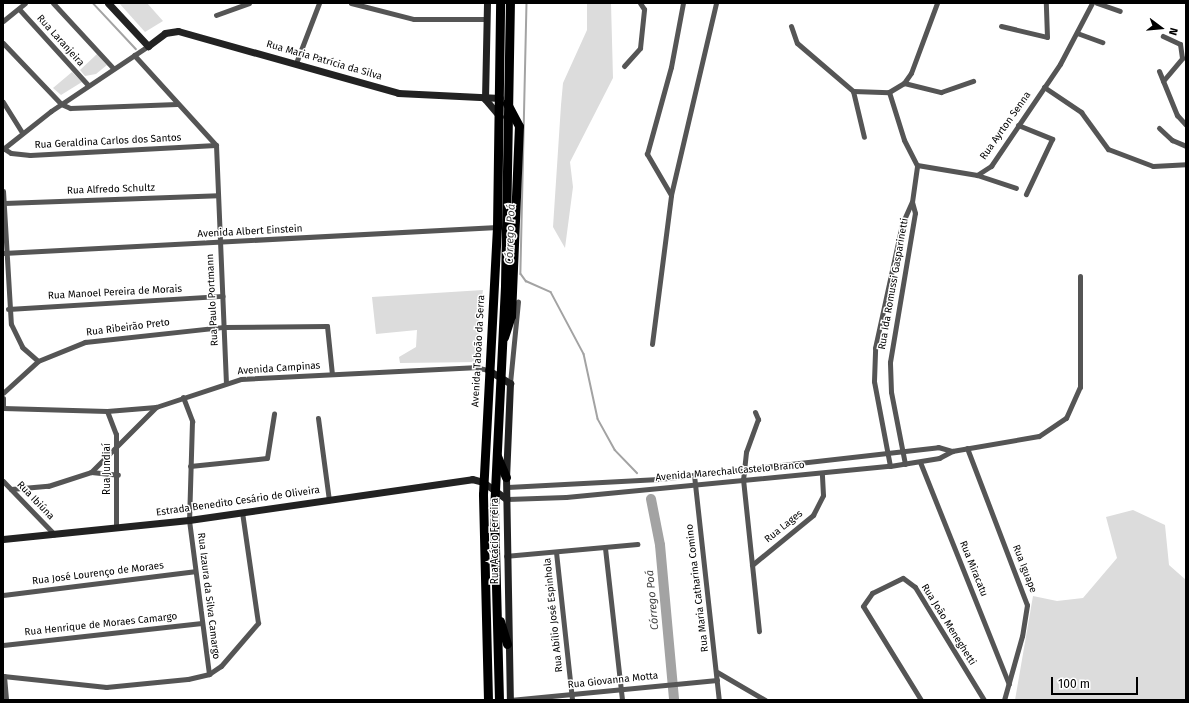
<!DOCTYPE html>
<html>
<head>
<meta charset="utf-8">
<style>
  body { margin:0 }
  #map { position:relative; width:1189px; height:703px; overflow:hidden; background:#fff; font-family:"Fira Sans",sans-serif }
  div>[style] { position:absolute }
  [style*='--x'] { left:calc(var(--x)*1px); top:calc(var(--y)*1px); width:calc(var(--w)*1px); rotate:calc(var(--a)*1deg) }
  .green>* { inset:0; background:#dcdcdc }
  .stream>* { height:1.5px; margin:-0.75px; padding:0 0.75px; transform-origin:0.75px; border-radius:0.75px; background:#a3a3a3 }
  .river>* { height:10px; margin:-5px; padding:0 5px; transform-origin:5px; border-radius:5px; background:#a3a3a3 }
  .street>* { height:5px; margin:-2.5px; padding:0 2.5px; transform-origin:2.5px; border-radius:2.5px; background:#555 }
  .secondary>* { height:7px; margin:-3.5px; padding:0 3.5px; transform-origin:3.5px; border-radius:3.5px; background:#222 }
  .highway>* { height:9px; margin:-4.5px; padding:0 4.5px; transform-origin:4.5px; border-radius:4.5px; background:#000 }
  span { translate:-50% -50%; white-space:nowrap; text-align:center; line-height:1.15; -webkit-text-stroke:3px #fff; paint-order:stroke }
  .street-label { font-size:10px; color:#000 }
  .water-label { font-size:11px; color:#444; font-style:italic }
  .frame { position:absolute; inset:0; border:4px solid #000; pointer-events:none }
  .north { position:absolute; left:1141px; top:8px; width:40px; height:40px; -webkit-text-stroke:3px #fff; paint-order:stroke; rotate:106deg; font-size:11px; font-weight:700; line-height:16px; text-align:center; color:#000 }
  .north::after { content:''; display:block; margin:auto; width:14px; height:18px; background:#000; clip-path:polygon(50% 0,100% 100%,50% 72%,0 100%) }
  .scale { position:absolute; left:1051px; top:677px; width:87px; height:18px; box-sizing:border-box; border:2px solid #000; border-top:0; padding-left:5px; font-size:12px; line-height:14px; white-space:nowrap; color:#000; -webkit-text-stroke:3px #fff; paint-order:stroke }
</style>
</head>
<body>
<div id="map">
  <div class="green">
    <div style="clip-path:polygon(119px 3px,147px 3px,163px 21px,145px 32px)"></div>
    <div style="clip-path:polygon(587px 3px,611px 3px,613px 78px,570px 162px,573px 187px,565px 248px,553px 227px,561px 105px,563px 83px,587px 30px)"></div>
    <div style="clip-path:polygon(97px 54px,107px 65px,96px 74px,85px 76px,80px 70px)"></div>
    <div style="clip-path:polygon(72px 72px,82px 82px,61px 95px,53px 88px)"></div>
    <div style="clip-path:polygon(483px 290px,478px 326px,482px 349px,480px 362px,400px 363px,399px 357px,416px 347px,417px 330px,376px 334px,372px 297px)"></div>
    <div style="clip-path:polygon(1133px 510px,1165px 525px,1169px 565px,1186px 580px,1186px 700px,1015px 700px,1033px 596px,1057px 601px,1083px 598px,1117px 558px,1106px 517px)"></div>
  </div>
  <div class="stream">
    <div style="--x:93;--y:3;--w:63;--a:46.9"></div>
    <div style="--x:527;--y:3;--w:271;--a:91.3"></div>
    <div style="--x:521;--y:274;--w:9;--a:54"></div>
    <div style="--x:526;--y:281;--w:27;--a:24"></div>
    <div style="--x:551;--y:292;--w:70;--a:62"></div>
    <div style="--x:584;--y:354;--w:66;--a:77.8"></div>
    <div style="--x:598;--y:419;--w:35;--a:61"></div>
    <div style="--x:615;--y:450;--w:32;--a:46"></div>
  </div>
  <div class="river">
    <div style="--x:651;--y:499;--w:47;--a:78.9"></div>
    <div style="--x:660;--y:545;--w:156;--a:84.8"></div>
  </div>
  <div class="street">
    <div style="--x:53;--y:3;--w:88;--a:47.3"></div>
    <div style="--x:351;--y:3;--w:65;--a:14.3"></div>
    <div style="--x:414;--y:19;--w:72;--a:0"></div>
    <div style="--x:1097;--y:3;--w:24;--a:19"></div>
    <div style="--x:19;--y:9;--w:103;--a:47.8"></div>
    <div style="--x:216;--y:15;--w:35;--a:-20"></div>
    <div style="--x:3;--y:21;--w:28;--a:-39"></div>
    <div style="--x:791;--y:26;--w:18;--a:71"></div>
    <div style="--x:797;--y:43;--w:74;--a:40.6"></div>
    <div style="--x:853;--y:91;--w:36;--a:2"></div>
    <div style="--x:889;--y:92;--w:17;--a:-31"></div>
    <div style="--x:904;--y:83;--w:12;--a:-55"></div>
    <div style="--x:911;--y:73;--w:75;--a:-69.6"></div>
    <div style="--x:1001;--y:26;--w:47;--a:13.4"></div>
    <div style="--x:1047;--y:37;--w:34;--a:-92"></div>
    <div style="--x:1077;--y:33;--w:27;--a:20"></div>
    <div style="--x:3;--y:43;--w:84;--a:46.4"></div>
    <div style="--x:61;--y:104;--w:10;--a:24"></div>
    <div style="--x:70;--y:108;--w:107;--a:-2.1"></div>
    <div style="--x:134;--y:55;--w:122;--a:47.7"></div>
    <div style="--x:216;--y:145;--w:238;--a:87.6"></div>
    <div style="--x:296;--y:63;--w:64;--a:-69"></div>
    <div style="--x:624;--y:66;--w:24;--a:-48"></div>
    <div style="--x:640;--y:48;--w:39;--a:-84"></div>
    <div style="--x:644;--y:9;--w:7;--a:-124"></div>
    <div style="--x:1159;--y:71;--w:48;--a:67.8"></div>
    <div style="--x:1177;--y:115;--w:13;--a:48"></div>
    <div style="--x:1163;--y:81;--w:30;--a:-50"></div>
    <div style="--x:1182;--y:58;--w:14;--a:-98"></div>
    <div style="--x:1180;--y:44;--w:19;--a:-155"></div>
    <div style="--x:904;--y:83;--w:38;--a:14"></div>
    <div style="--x:941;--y:92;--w:34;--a:-19"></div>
    <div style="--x:1044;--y:87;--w:45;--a:34"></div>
    <div style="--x:1081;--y:112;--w:46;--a:53.9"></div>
    <div style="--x:1108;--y:149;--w:48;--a:20.7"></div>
    <div style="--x:1153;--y:166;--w:33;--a:-3"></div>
    <div style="--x:853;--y:91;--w:47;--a:76.6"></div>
    <div style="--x:889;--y:92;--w:50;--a:72.6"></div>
    <div style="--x:904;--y:140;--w:28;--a:63"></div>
    <div style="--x:917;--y:165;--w:61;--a:9.5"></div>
    <div style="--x:977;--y:175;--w:17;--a:-33"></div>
    <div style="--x:991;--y:166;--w:123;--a:-55.9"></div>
    <div style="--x:1060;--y:64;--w:69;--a:-62.3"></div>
    <div style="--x:3;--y:102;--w:36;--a:58"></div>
    <div style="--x:1018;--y:125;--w:37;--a:22"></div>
    <div style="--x:1052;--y:139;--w:61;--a:115.3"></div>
    <div style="--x:1159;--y:128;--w:18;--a:43"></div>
    <div style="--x:1172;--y:140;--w:15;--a:23"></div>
    <div style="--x:3;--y:148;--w:9;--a:32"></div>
    <div style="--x:11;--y:153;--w:19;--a:6"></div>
    <div style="--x:30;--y:155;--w:186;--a:-3.1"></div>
    <div style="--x:3;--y:149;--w:61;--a:-38.4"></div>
    <div style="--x:51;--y:111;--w:117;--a:-33.8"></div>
    <div style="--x:977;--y:175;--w:41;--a:18.4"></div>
    <div style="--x:3;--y:191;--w:133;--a:86.6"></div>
    <div style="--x:11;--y:324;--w:25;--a:64"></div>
    <div style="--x:22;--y:347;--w:21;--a:41"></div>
    <div style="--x:671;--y:195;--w:48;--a:-120.3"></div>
    <div style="--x:647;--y:154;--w:90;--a:-74.6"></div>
    <div style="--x:671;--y:67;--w:65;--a:-79.4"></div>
    <div style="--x:4;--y:203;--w:214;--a:-2.1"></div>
    <div style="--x:3;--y:253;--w:495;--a:-3"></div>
    <div style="--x:8;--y:309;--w:215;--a:-3.5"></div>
    <div style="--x:652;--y:344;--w:150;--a:-82.7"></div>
    <div style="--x:671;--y:195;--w:197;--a:-76.8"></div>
    <div style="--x:510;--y:383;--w:82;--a:-84.4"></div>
    <div style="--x:3;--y:393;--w:47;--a:-42.4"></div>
    <div style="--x:38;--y:361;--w:51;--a:-22"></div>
    <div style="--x:85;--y:342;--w:140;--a:-6.2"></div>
    <div style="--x:224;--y:327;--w:103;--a:-0.6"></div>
    <div style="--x:327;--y:326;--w:48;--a:84.1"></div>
    <div style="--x:183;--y:397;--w:26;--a:69"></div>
    <div style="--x:192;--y:421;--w:99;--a:91.7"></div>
    <div style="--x:189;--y:520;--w:155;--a:82.6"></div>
    <div style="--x:3;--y:398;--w:10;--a:90"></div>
    <div style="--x:3;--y:408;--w:104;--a:1.7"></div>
    <div style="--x:107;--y:411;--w:49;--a:-4.7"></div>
    <div style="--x:156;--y:407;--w:89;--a:-18.2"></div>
    <div style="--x:241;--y:379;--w:233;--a:-2.9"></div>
    <div style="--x:474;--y:367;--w:14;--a:12"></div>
    <div style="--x:107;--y:411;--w:25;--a:69"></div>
    <div style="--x:116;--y:434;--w:94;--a:90"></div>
    <div style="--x:755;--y:412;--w:8;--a:67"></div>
    <div style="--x:758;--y:419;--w:35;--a:110"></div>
    <div style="--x:746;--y:452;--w:27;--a:96"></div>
    <div style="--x:743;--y:479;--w:153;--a:84"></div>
    <div style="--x:318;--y:418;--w:83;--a:82.4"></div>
    <div style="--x:967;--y:448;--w:168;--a:69.1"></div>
    <div style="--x:1027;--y:605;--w:31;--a:99"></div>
    <div style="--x:1022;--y:636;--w:66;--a:105.7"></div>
    <div style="--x:920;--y:462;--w:239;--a:68.2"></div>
    <div style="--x:905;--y:464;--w:73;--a:-101"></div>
    <div style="--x:891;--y:392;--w:30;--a:-92"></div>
    <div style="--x:890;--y:362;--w:151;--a:-80.5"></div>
    <div style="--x:915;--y:213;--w:11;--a:-105"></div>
    <div style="--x:912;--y:202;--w:37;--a:-82"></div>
    <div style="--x:190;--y:466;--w:77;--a:-5.9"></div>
    <div style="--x:267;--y:458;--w:45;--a:-81"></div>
    <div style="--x:890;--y:466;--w:86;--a:-100.7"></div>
    <div style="--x:874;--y:381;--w:33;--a:-88"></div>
    <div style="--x:875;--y:348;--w:127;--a:-77.7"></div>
    <div style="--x:902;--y:224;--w:24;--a:-66"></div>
    <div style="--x:91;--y:472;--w:27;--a:6"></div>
    <div style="--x:694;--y:475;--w:226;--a:83.7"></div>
    <div style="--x:3;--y:481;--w:74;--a:46.1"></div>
    <div style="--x:506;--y:487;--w:153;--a:-3"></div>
    <div style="--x:659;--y:479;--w:281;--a:-6.5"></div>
    <div style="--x:938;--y:447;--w:15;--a:16"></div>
    <div style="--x:11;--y:489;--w:37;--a:-5"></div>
    <div style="--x:48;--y:486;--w:45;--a:-18"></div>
    <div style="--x:91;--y:472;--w:92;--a:-45"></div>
    <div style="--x:506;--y:499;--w:60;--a:-1.9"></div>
    <div style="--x:566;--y:497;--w:325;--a:-5.5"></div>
    <div style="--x:890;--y:466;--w:50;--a:-9.3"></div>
    <div style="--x:939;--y:458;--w:15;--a:-28"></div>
    <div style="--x:952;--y:451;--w:88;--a:-9.8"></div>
    <div style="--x:1039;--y:436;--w:32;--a:-34"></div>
    <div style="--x:1066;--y:418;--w:34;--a:-66"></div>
    <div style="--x:1080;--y:387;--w:111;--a:-90"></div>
    <div style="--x:605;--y:548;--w:153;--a:83.6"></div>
    <div style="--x:556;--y:552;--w:149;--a:83.8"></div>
    <div style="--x:506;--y:556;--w:132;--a:-5.2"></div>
    <div style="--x:752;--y:565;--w:79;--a:-39.3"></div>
    <div style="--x:813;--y:515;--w:22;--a:-63"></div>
    <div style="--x:823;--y:495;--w:21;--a:-93"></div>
    <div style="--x:3;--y:595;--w:193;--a:-7.1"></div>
    <div style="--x:3;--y:645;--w:200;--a:-6.3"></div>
    <div style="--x:717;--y:672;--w:56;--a:30.3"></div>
    <div style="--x:3;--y:676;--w:104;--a:6.1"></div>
    <div style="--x:106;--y:687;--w:82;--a:-5.6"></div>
    <div style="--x:188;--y:679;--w:22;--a:-13"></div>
    <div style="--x:209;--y:674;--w:14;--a:-34"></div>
    <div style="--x:221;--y:666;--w:57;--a:-49.3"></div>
    <div style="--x:258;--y:623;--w:112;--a:-98.2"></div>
    <div style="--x:4;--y:676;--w:24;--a:85"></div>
    <div style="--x:510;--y:700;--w:208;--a:-5.5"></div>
    <div style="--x:921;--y:700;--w:110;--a:-121.7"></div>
    <div style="--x:863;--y:606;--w:16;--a:-55"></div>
    <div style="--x:872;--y:593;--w:34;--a:-26"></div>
    <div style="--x:903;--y:578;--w:15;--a:37"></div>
    <div style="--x:915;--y:587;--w:132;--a:58.6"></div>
  </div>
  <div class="secondary">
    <div style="--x:108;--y:3;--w:59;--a:47.1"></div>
    <div style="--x:148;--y:46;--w:21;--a:-37"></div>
    <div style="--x:165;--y:33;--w:13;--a:-9"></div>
    <div style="--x:178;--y:31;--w:229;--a:15.7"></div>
    <div style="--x:398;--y:93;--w:102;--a:2.8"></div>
    <div style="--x:485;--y:99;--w:96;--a:-88.8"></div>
    <div style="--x:485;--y:99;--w:23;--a:50"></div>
    <div style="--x:488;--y:370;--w:26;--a:31"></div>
    <div style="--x:510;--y:383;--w:94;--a:92.4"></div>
    <div style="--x:506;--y:477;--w:223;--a:89"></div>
    <div style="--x:3;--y:539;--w:187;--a:-5.8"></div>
    <div style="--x:189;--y:520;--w:286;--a:-8.2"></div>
    <div style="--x:472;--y:479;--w:11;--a:15"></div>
    <div style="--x:483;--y:482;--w:29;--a:36"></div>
  </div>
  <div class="highway">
    <div style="--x:504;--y:337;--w:22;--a:-72"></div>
    <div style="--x:511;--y:316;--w:190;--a:-87.6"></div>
    <div style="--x:519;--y:126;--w:26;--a:-118"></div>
    <div style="--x:497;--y:456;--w:23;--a:67"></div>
    <div style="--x:500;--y:621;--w:24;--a:73"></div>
    <div style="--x:488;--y:700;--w:206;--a:-91.4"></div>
    <div style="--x:483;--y:494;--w:267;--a:-87"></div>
    <div style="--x:497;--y:227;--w:224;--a:-89.2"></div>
    <div style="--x:499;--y:700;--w:189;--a:-91.5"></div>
    <div style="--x:494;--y:511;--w:225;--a:-87.2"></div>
    <div style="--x:505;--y:286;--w:283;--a:-89"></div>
  </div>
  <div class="street-label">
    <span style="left:60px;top:41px;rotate:48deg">Rua Laranjeira</span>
    <span style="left:324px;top:61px;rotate:16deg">Rua Maria Patrícia da Silva</span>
    <span style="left:1006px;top:126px;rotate:-55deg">Rua Ayrton Senna</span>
    <span style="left:108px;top:142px;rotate:-3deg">Rua Geraldina Carlos dos Santos</span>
    <span style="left:111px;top:190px;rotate:-2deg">Rua Alfredo Schultz</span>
    <span style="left:250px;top:232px;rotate:-3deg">Avenida Albert Einstein</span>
    <span style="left:894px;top:284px;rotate:-80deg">Rua Ida Romussi Gasparinetti</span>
    <span style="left:115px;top:293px;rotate:-3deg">Rua Manoel Pereira de Morais</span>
    <span style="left:213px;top:300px;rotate:-93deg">Rua Paulo Portmann</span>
    <span style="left:128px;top:328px;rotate:-7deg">Rua Ribeirão Preto</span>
    <span style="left:479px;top:351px;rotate:-87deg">Avenida Taboão da Serra</span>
    <span style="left:279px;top:369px;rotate:-4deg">Avenida Campinas</span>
    <span style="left:108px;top:469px;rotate:-90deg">Rua Jundiaí</span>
    <span style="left:730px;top:472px;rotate:-5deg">Avenida Marechal Castelo Branco</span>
    <span style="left:35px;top:501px;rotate:46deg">Rua Ibiúna</span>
    <span style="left:238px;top:502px;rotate:-8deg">Estrada Benedito Cesário de Oliveira</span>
    <span style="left:784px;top:527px;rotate:-39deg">Rua Lages</span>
    <span style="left:496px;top:541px;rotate:-90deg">Rua Acácio Ferreira</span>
    <span style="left:973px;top:569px;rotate:68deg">Rua Miracatu</span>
    <span style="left:1024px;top:569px;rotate:69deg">Rua Iguape</span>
    <span style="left:98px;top:574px;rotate:-7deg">Rua José Lourenço de Moraes</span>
    <span style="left:698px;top:588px;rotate:-97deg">Rua Maria Catharina Comino</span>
    <span style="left:208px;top:596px;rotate:83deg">Rua Izaura da Silva Camargo</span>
    <span style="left:554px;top:615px;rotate:-96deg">Rua Abílio José Espinhola</span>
    <span style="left:101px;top:625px;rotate:-6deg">Rua Henrique de Moraes Camargo</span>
    <span style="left:948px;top:625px;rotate:58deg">Rua João Meneghetti</span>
    <span style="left:613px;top:681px;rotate:-6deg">Rua Giovanna Motta</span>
  </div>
  <div class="water-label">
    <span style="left:511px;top:234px;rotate:-88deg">Córrego Poá</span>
    <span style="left:653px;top:600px;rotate:-95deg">Córrego Poá</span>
  </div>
  <div class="frame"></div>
  <div class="north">N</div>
  <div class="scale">100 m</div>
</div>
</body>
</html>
